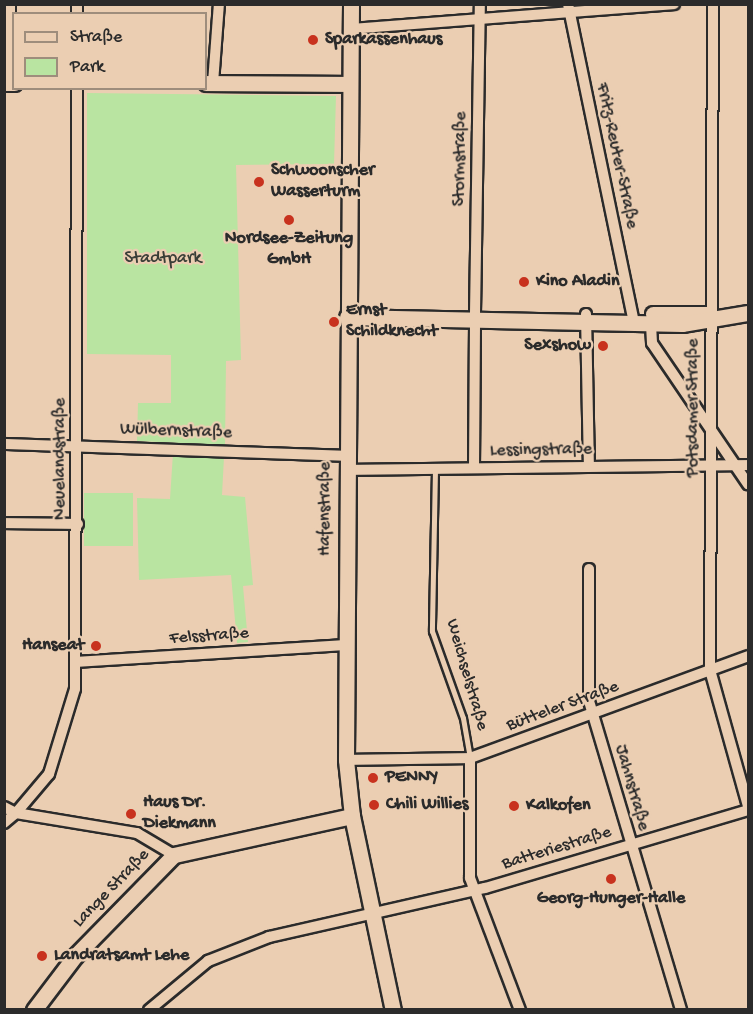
<!DOCTYPE html>
<html>
<head>
<meta charset="utf-8">
<style>
  body { margin:0 }
  #map { position:relative; width:753px; height:1014px; overflow:hidden; background:#ebceb2; font-family:"Gochi Hand",sans-serif }
  div>[style] { position:absolute }
  [style*='--x'] { left:calc(var(--x)*1px); top:calc(var(--y)*1px); width:calc(var(--w)*1px); rotate:calc(var(--a)*1deg) }
  .green>* { inset:0; background:#b9e4a1; transform-origin:0 0 }
  .roads { filter:drop-shadow(2px 0 #2b2b2b) drop-shadow(-2px 0 #2b2b2b) drop-shadow(0 2px #2b2b2b) drop-shadow(0 -2px #2b2b2b) }
  .lane>* { height:5px; margin:-2.5px; padding:0 2.5px; transform-origin:2.5px; border-radius:2.5px; background:#ebceb2 }
  .street>* { height:10px; margin:-5px; padding:0 5px; transform-origin:5px; border-radius:5px; background:#ebceb2 }
  .secondary>* { height:15px; margin:-7.5px; padding:0 7.5px; transform-origin:7.5px; border-radius:7.5px; background:#ebceb2 }
  .dots>* { width:16px; height:16px; translate:-50% -50%; box-sizing:border-box; border:3px solid #ebceb2; border-radius:50% }
  span { translate:-50% -50%; white-space:nowrap; text-align:center; line-height:1.15; -webkit-text-stroke:4.5px #ebceb2; paint-order:stroke }
  .poi-label { font-size:18px; color:#2b2b2b; font-weight:700 }
  .left { translate:0 -50%; text-align:left }
  .right { translate:-100% -50%; text-align:right }
  .street-label { font-size:18px; color:#2b2b2b }
  .park-label { font-size:18px; color:#393e37 }
  .frame { position:absolute; inset:0; border:6px solid #2b2b2b; pointer-events:none }
  .legend { position:absolute; left:12px; top:12px; width:195px; height:78px; box-sizing:border-box; background:#ebceb2; border:2px solid #9e8d7c; margin:0; padding:8px 10px; list-style:none; font-size:18px; color:#2b2b2b }
  .legend li { display:flex; align-items:center; gap:12px; height:30px }
  .legend b { width:30px; border:2px solid #9e8d7c }
</style>
</head>
<body>
<div id="map">
  <div class="green">
    <div style="clip-path:polygon(87px 93px,336px 96px,334px 164px,236px 165px,241px 360px,226px 361px,225px 445px,137px 441px,138px 403px,171px 403px,171px 355px,87px 354px)"></div>
    <div style="clip-path:polygon(173px 453px,224px 457px,222px 495px,245px 497px,253px 585px,243px 586px,248px 642px,237px 643px,231px 575px,139px 580px,137px 498px,170px 499px)"></div>
    <div style="left:84px;top:493px;width:49px;height:53px"></div>
  </div>
  <div class="roads">
    <div class="lane">
      <div style="--x:435;--y:469;--w:162;--a:91.1"></div>
      <div style="--x:432;--y:631;--w:92;--a:70.4"></div>
      <div style="--x:463;--y:718;--w:41;--a:80.1"></div>
    </div>
    <div class="street">
      <div style="--x:10;--y:4;--w:79;--a:90"></div>
      <div style="--x:77;--y:4;--w:10;--a:90"></div>
      <div style="--x:568;--y:4;--w:327;--a:78.3"></div>
      <div style="--x:713;--y:4;--w:666;--a:90.26"></div>
      <div style="--x:710;--y:670;--w:141;--a:74.4"></div>
      <div style="--x:350;--y:29;--w:325;--a:-4.4"></div>
      <div style="--x:213;--y:83;--w:79;--a:-85.7"></div>
      <div style="--x:475;--y:313;--w:309;--a:-89.1"></div>
      <div style="--x:586;--y:314;--w:152;--a:88.9"></div>
      <div style="--x:651;--y:324;--w:19;--a:87"></div>
      <div style="--x:652;--y:343;--w:171;--a:55.8"></div>
      <div style="--x:4;--y:444;--w:342;--a:2"></div>
      <div style="--x:474;--y:468;--w:146;--a:-89.6"></div>
      <div style="--x:346;--y:470;--w:402;--a:-0.7"></div>
      <div style="--x:4;--y:523;--w:74;--a:0.8"></div>
      <div style="--x:589;--y:569;--w:132;--a:90"></div>
      <div style="--x:589;--y:701;--w:322;--a:73.4"></div>
      <div style="--x:76;--y:662;--w:269;--a:-3.6"></div>
      <div style="--x:470;--y:758;--w:120;--a:90"></div>
      <div style="--x:470;--y:878;--w:141;--a:69.3"></div>
      <div style="--x:346;--y:760;--w:124;--a:-0.9"></div>
      <div style="--x:470;--y:758;--w:296;--a:-20.1"></div>
      <div style="--x:4;--y:807;--w:13;--a:27"></div>
      <div style="--x:16;--y:813;--w:51;--a:-49.8"></div>
      <div style="--x:49;--y:774;--w:89;--a:-73"></div>
      <div style="--x:75;--y:689;--w:601;--a:-89.81"></div>
      <div style="--x:4;--y:823;--w:16;--a:-40"></div>
      <div style="--x:16;--y:813;--w:123;--a:9.4"></div>
      <div style="--x:137;--y:833;--w:43;--a:30.7"></div>
      <div style="--x:149;--y:1010;--w:77;--a:-39.7"></div>
      <div style="--x:208;--y:961;--w:66;--a:-21.5"></div>
      <div style="--x:269;--y:937;--w:221;--a:-12.8"></div>
      <div style="--x:485;--y:888;--w:274;--a:-16.5"></div>
    </div>
    <div class="secondary">
      <div style="--x:351;--y:4;--w:756;--a:90.38"></div>
      <div style="--x:346;--y:760;--w:56;--a:83.9"></div>
      <div style="--x:352;--y:816;--w:198;--a:78.1"></div>
      <div style="--x:4;--y:83;--w:10;--a:0"></div>
      <div style="--x:206;--y:83;--w:143;--a:0.4"></div>
      <div style="--x:653;--y:314;--w:53;--a:0"></div>
      <div style="--x:347;--y:317;--w:335;--a:1.2"></div>
      <div style="--x:682;--y:324;--w:67;--a:-9.5"></div>
      <div style="--x:34;--y:1010;--w:68;--a:-52.8"></div>
      <div style="--x:75;--y:956;--w:141;--a:-45.6"></div>
      <div style="--x:174;--y:855;--w:182;--a:-12.4"></div>
    </div>
  </div>
  <div class="dots">
    <div style="left:313px;top:40px;background:#c8321e"></div>
    <div style="left:259px;top:182px;background:#c8321e"></div>
    <div style="left:289px;top:220px;background:#c8321e"></div>
    <div style="left:524px;top:282px;background:#c8321e"></div>
    <div style="left:334px;top:322px;background:#c8321e"></div>
    <div style="left:603px;top:346px;background:#c8321e"></div>
    <div style="left:96px;top:646px;background:#c8321e"></div>
    <div style="left:373px;top:778px;background:#c8321e"></div>
    <div style="left:374px;top:805px;background:#c8321e"></div>
    <div style="left:514px;top:806px;background:#c8321e"></div>
    <div style="left:131px;top:814px;background:#c8321e"></div>
    <div style="left:611px;top:879px;background:#c8321e"></div>
    <div style="left:42px;top:956px;background:#c8321e"></div>
  </div>
  <div class="poi-label">
    <span class="left" style="left:325px;top:40px">Sparkassenhaus</span>
    <span class="left" style="left:271px;top:182px">Schwoonscher<br>Wasserturm</span>
    <span style="left:289px;top:250px">Nordsee-Zeitung<br>GmbH</span>
    <span class="left" style="left:536px;top:282px">Kino Aladin</span>
    <span class="left" style="left:346px;top:322px">Ernst<br>Schildknecht</span>
    <span class="right" style="left:591px;top:346px">Sexshow</span>
    <span class="right" style="left:84px;top:646px">Hanseat</span>
    <span class="left" style="left:385px;top:778px">PENNY</span>
    <span class="left" style="left:143px;top:814px">Haus Dr.<br>Diekmann</span>
    <span class="left" style="left:386px;top:805px">Chili Willies</span>
    <span class="left" style="left:526px;top:806px">Kalkofen</span>
    <span style="left:611px;top:899px">Georg-Hunger-Halle</span>
    <span class="left" style="left:54px;top:956px">Landratsamt Lehe</span>
  </div>
  <div class="street-label">
    <span style="left:616px;top:156px;rotate:78deg">Fritz-Reuter-Straße</span>
    <span style="left:461px;top:159px;rotate:-89deg">Stormstraße</span>
    <span style="left:694px;top:408px;rotate:-90deg">Potsdamer Straße</span>
    <span style="left:176px;top:432px;rotate:2deg">Wülbernstraße</span>
    <span style="left:541px;top:451px;rotate:-1deg">Lessingstraße</span>
    <span style="left:61px;top:459px;rotate:-90deg">Neuelandstraße</span>
    <span style="left:326px;top:509px;rotate:-90deg">Hafenstraße</span>
    <span style="left:209px;top:637px;rotate:-4deg">Felsstraße</span>
    <span style="left:466px;top:675px;rotate:74deg">Weichselstraße</span>
    <span style="left:563px;top:707px;rotate:-20deg">Bütteler Straße</span>
    <span style="left:631px;top:788px;rotate:74deg">Jahnstraße</span>
    <span style="left:557px;top:849px;rotate:-17deg">Batteriestraße</span>
    <span style="left:112px;top:889px;rotate:-46deg">Lange Straße</span>
  </div>
  <div class="park-label">
    <span style="left:163px;top:259px">Stadtpark</span>
  </div>
  <div class="frame"></div>
  <ul class="legend">
  <li><b style="height:8px;background:#ebceb2"></b>Straße</li>
  <li><b style="height:16px;background:#b9e4a1"></b>Park</li>
  </ul>
</div>
</body>
</html>
